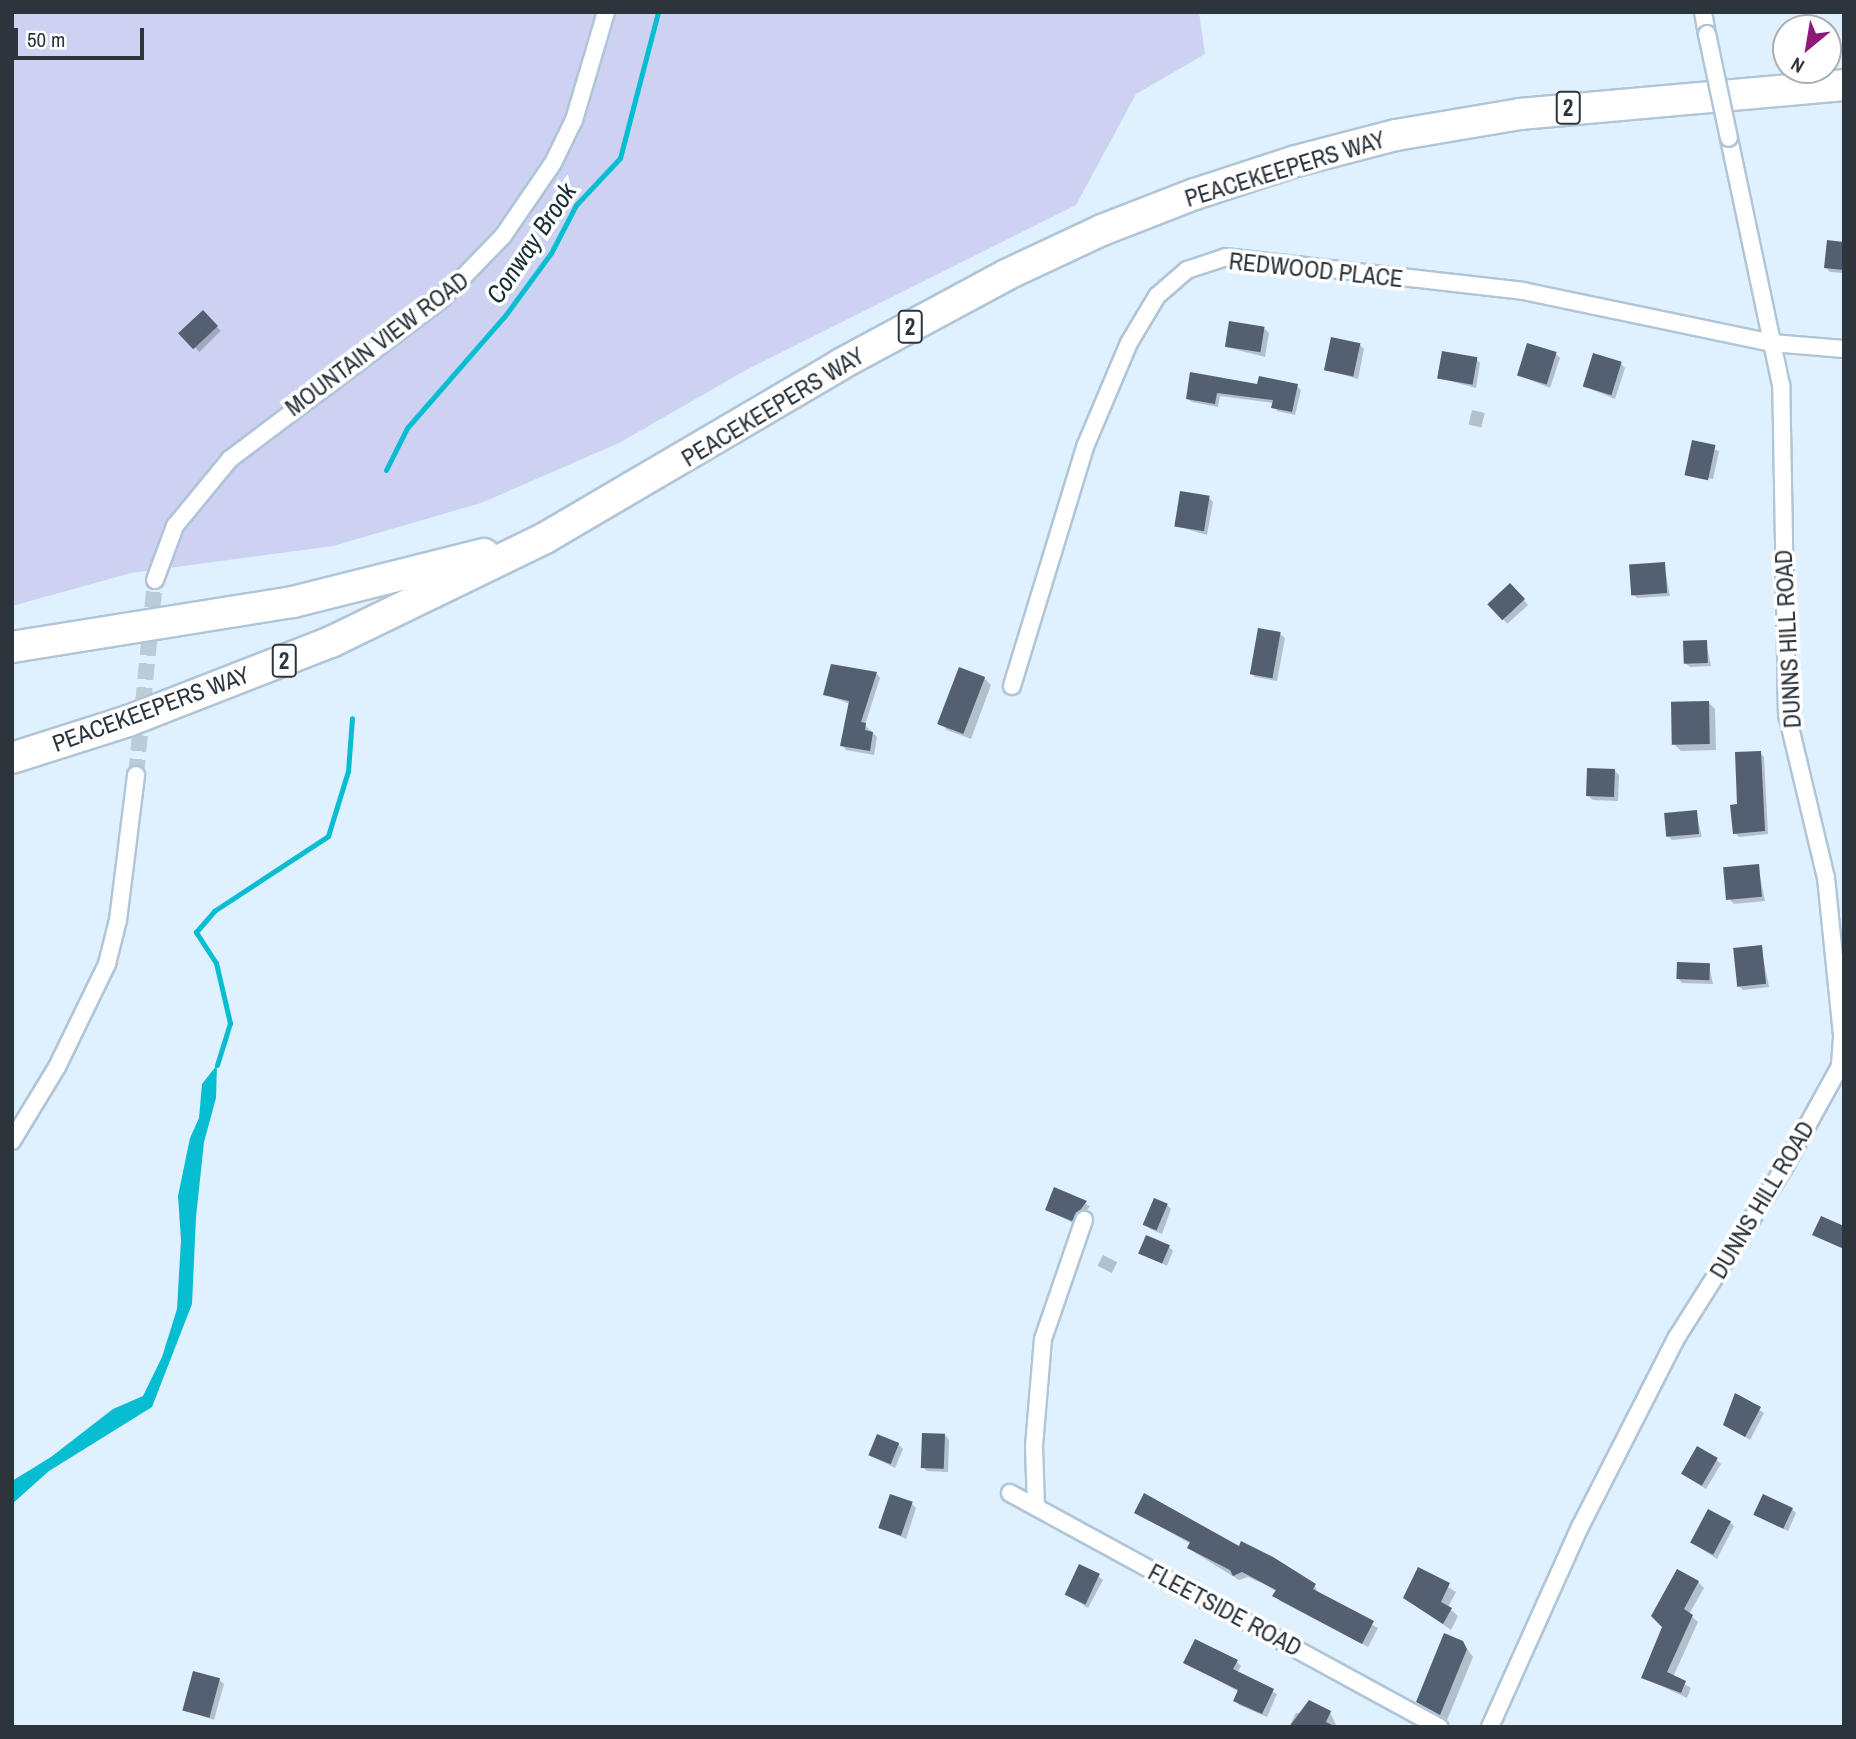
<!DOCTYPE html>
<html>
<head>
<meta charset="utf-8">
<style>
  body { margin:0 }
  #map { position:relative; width:1856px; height:1739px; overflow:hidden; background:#dff0ff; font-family:"Archivo Narrow",sans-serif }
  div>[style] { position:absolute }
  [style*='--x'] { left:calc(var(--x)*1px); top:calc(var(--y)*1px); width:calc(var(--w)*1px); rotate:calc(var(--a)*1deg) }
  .green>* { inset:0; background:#cdd1f2 }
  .water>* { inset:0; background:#07bdd2 }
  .shadow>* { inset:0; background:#0003; transform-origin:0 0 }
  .stream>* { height:5px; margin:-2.5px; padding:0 2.5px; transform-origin:2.5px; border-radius:2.5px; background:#07bdd2 }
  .building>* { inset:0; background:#545f72; transform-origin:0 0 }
  .street-tunnel>* { height:16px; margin-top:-8px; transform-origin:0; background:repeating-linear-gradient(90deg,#bbcbd8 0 16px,transparent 0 24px) }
  .roads { filter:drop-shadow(2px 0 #b0c5d7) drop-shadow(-2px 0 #b0c5d7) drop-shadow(0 2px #b0c5d7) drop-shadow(0 -2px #b0c5d7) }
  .street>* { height:16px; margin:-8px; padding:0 8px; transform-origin:8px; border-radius:8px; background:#fff }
  .highway>* { height:30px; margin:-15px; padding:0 15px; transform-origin:15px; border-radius:15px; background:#fff }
  .bridges { filter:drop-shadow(2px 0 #b0c5d7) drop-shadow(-2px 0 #b0c5d7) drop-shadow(0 2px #b0c5d7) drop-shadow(0 -2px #b0c5d7) }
  .street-bridge>* { height:16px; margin:-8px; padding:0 8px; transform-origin:8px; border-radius:8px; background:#fff }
  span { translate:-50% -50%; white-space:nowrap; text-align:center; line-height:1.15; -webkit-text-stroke:7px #fff; paint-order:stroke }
  .shield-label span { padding:2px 5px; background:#fff; border:2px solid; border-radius:5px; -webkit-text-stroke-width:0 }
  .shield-label { font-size:23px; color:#2d353c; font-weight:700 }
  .street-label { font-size:24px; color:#2d353c }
  .water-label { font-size:26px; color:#172f33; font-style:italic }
  .frame { position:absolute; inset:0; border:14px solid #2d353c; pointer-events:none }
  .north { position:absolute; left:1772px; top:14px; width:70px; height:70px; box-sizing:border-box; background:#fff; border:2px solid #abaeb1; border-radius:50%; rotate:210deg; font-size:19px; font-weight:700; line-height:28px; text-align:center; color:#2d353c }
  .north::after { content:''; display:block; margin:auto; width:24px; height:32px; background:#8d1a7b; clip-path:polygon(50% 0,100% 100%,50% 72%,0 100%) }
  .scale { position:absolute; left:14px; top:28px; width:130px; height:32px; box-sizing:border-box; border:4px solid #2d353c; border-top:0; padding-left:9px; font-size:21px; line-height:24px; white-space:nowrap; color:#2d353c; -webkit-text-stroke:5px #fff; paint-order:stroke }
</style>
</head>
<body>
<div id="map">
  <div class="green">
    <div style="clip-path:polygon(12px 12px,1199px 12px,1205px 54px,1136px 94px,1076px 205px,746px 370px,619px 443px,481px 503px,333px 546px,131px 573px,12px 606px)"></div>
  </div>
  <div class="water">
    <div style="clip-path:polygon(217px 1065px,216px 1098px,204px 1142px,196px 1217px,192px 1304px,152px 1407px,49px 1471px,12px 1504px,12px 1481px,51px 1457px,113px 1409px,143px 1396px,162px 1357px,177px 1309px,181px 1240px,178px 1196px,190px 1138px,199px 1118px,202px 1084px)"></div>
  </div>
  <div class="shadow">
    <div style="clip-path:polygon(1844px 243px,1844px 273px,1830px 272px,1826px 268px)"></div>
    <div style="left:203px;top:313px;width:25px;height:30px;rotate:45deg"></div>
    <div style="clip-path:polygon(1265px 329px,1269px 333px,1265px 357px,1226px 347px)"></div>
    <div style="clip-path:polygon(1359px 344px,1364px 349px,1358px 379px,1327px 370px)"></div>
    <div style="clip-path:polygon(1556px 354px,1560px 358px,1550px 388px,1518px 375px)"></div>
    <div style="clip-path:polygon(1476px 359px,1480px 363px,1476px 388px,1440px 378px)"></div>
    <div style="clip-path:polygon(1621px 364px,1625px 368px,1615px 399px,1584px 386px)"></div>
    <div style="clip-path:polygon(1192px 374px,1259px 386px,1297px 386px,1301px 390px,1295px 415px,1277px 411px,1274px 403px,1220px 396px,1218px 407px,1192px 402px,1188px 399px)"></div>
    <div style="left:1472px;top:410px;width:13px;height:15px;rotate:13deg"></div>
    <div style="clip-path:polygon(1693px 442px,1719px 451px,1713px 479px,1687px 474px)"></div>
    <div style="clip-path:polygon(1209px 498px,1213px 502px,1207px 535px,1176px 526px)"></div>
    <div style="clip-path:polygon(1664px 564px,1670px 596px,1637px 598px,1633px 594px)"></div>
    <div style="left:1510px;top:585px;width:27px;height:28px;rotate:48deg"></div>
    <div style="clip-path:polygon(1280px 634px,1285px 638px,1277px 681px,1255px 677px,1251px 673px)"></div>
    <div style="clip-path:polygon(1706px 642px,1711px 666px,1690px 667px,1685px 663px)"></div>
    <div style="clip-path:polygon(876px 673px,880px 678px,865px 725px,877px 737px,874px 755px,846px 750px,842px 745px,850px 704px,825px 694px)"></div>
    <div style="clip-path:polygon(984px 678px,991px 685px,971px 739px,947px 730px,940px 723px)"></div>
    <div style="clip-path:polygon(1708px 702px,1715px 709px,1716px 750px,1681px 751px,1674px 744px)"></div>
    <div style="clip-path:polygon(1760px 753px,1764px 757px,1768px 834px,1739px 837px,1735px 833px,1739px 806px)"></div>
    <div style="clip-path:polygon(1614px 770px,1619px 775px,1618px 801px,1593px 800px,1588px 796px)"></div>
    <div style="clip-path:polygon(1696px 812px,1702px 837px,1672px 840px,1668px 836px)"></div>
    <div style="clip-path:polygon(1758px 866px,1765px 901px,1734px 904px,1730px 900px)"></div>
    <div style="clip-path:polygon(1761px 947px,1769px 987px,1743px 990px,1739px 986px)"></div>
    <div style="clip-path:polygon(1709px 965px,1713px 984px,1682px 983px,1678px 978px)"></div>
    <div style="clip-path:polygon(1055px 1190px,1090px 1206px,1077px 1225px,1047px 1210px)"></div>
    <div style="clip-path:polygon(1167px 1205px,1171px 1209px,1162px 1234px,1150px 1229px,1145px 1225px)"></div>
    <div style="clip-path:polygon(1169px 1247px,1173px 1251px,1167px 1266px,1140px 1252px)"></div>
    <div style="left:1103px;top:1255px;width:16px;height:12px;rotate:27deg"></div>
    <div style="clip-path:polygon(1736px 1395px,1764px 1413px,1750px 1440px,1725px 1424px)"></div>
    <div style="clip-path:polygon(945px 1435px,949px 1440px,948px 1472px,927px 1471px,923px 1467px)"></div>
    <div style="clip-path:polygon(898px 1444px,903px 1449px,895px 1468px,871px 1456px)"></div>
    <div style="clip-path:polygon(1717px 1460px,1721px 1464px,1706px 1489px,1687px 1477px)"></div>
    <div style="clip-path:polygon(912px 1504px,916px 1508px,906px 1539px,880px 1527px)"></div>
    <div style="clip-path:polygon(1792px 1509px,1796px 1513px,1788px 1531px,1754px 1514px)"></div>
    <div style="clip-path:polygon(1136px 1513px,1272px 1558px,1315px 1586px,1318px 1594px,1378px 1628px,1368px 1647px,1280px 1601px,1277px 1592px,1264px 1584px,1248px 1577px,1239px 1580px,1194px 1552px,1191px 1544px)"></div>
    <div style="clip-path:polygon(1730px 1522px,1734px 1526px,1717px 1559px,1692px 1543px)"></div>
    <div style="clip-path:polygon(1419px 1569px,1456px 1592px,1448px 1607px,1458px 1616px,1451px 1630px,1405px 1598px)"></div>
    <div style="clip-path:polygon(1098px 1576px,1103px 1580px,1088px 1608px,1066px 1594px)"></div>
    <div style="clip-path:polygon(1698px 1582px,1704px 1588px,1689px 1614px,1698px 1622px,1673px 1677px,1691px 1688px,1687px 1698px,1644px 1678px)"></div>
    <div style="clip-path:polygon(1462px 1642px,1473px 1657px,1447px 1720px,1418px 1702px)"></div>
    <div style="clip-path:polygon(1185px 1662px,1237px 1662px,1241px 1666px,1237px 1673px,1277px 1694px,1267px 1717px,1239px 1705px,1235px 1700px,1239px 1692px)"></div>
    <div style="clip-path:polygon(219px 1680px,224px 1684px,214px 1720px,184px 1710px)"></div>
    <div style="clip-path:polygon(1330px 1712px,1337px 1727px,1289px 1727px,1296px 1713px)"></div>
  </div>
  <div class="stream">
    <div style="--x:386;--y:470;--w:47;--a:-63.4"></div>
    <div style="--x:407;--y:428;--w:147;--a:-48.9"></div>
    <div style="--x:504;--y:317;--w:79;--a:-53.7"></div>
    <div style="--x:551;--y:253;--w:54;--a:-62.5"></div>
    <div style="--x:576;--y:205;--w:64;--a:-46.9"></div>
    <div style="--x:620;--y:158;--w:151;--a:-75.4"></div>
    <div style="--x:217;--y:1065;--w:44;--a:-72.8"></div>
    <div style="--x:230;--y:1023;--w:62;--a:-103.1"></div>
    <div style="--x:216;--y:963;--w:37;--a:-123"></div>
    <div style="--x:196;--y:932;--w:28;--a:-49"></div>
    <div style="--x:214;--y:911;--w:136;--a:-33.3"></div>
    <div style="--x:328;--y:836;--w:68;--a:-72.9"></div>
    <div style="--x:348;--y:771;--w:53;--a:-85.7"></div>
  </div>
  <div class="building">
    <div style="clip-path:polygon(1827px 240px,1844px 242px,1844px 270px,1824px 268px)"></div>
    <div style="left:203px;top:310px;width:22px;height:34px;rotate:47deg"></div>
    <div style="left:1229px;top:321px;width:36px;height:26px;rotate:9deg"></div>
    <div style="left:1331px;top:337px;width:30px;height:34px;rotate:12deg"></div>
    <div style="left:1527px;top:343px;width:31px;height:34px;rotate:17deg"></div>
    <div style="left:1442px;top:351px;width:36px;height:28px;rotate:10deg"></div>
    <div style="left:1593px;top:353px;width:30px;height:35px;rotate:17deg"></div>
    <div style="clip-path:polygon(1190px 372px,1257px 384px,1259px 376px,1298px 384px,1292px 412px,1271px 408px,1273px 400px,1217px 393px,1215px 404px,1186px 399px)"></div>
    <div style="left:1692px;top:440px;width:24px;height:36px;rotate:12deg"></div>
    <div style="left:1180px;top:491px;width:30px;height:36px;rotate:9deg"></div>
    <div style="left:1665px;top:562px;width:31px;height:36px;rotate:86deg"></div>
    <div style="left:1510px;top:583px;width:22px;height:31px;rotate:47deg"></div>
    <div style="left:1258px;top:628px;width:23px;height:47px;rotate:10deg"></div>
    <div style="left:1707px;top:640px;width:23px;height:24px;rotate:88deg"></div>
    <div style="clip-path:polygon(831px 664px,877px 672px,861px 722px,866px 723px,865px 730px,873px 732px,870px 751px,840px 746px,849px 701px,823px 695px)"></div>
    <div style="left:959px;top:667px;width:28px;height:61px;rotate:21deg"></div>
    <div style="left:1709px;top:701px;width:43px;height:38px;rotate:89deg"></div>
    <div style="clip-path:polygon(1761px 751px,1765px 831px,1733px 834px,1730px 805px,1737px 804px,1735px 752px)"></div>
    <div style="left:1587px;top:768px;width:28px;height:28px;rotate:2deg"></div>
    <div style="left:1697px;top:810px;width:24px;height:33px;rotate:85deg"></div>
    <div style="left:1759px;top:864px;width:33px;height:36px;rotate:85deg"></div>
    <div style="left:1762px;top:945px;width:39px;height:29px;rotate:84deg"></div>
    <div style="left:1677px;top:962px;width:33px;height:17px;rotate:2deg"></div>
    <div style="clip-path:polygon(1054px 1187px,1087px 1201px,1072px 1221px,1045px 1210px)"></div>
    <div style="left:1154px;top:1198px;width:15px;height:29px;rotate:23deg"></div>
    <div style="clip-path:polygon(1821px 1216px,1844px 1226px,1844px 1249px,1812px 1235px)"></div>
    <div style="left:1146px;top:1235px;width:26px;height:20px;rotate:23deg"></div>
    <div style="clip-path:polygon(1735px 1393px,1761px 1407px,1745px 1437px,1723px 1425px)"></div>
    <div style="left:922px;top:1433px;width:23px;height:35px;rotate:2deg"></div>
    <div style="left:877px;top:1434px;width:24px;height:23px;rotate:22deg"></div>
    <div style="left:1697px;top:1446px;width:24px;height:32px;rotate:30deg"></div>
    <div style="clip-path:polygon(1144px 1493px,1239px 1546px,1241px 1541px,1273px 1557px,1316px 1584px,1313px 1589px,1374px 1621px,1362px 1644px,1272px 1596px,1276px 1590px,1257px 1580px,1242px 1572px,1233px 1576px,1230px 1570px,1187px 1548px,1190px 1542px,1134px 1513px)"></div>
    <div style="left:890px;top:1494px;width:24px;height:36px;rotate:19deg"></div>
    <div style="left:1763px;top:1494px;width:33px;height:23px;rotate:25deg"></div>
    <div style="left:1708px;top:1509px;width:26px;height:38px;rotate:28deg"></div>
    <div style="left:1079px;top:1564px;width:23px;height:34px;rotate:25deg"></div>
    <div style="clip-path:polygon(1418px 1567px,1450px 1583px,1441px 1602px,1452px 1608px,1443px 1624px,1403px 1598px)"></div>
    <div style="clip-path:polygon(1677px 1569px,1699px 1581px,1684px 1609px,1693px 1615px,1667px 1672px,1686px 1681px,1681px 1693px,1641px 1678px,1662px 1627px,1651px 1616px)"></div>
    <div style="clip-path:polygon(1444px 1633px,1463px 1641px,1467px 1649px,1440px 1715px,1416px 1702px)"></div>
    <div style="clip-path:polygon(1195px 1639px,1238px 1660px,1233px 1669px,1274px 1689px,1262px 1714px,1233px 1701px,1238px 1690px,1183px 1663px)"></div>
    <div style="left:193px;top:1671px;width:28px;height:41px;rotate:15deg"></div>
    <div style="clip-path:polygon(1309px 1700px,1331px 1711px,1326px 1722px,1336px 1727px,1289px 1727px)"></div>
  </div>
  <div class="street-tunnel">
    <div style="--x:136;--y:775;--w:196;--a:-84.4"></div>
  </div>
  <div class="roads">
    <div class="street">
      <div style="--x:1703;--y:12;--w:22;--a:80"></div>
      <div style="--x:155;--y:580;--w:58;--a:-69.7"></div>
      <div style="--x:175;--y:526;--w:87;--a:-50.6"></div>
      <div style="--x:230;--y:459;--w:263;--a:-37"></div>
      <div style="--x:440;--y:301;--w:91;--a:-45.9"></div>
      <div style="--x:503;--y:236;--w:88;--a:-55.6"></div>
      <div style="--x:553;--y:163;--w:48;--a:-64"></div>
      <div style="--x:574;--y:120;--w:113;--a:-73.5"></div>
      <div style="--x:1012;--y:686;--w:250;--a:-73"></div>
      <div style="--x:1085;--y:447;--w:113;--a:-67.1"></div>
      <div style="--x:1129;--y:343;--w:55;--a:-59.2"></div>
      <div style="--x:1157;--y:296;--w:40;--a:-41"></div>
      <div style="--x:1187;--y:270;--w:41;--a:-18.4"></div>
      <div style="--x:1226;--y:257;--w:299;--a:6.5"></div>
      <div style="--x:1523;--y:291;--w:254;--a:11.8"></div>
      <div style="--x:1772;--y:343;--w:72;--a:4.8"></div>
      <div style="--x:12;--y:1141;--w:87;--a:-58.7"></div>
      <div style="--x:57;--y:1067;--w:114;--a:-64.1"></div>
      <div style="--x:107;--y:964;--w:45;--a:-76"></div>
      <div style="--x:118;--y:920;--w:146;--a:-82.9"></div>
      <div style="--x:1010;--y:1493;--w:489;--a:28.6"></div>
      <div style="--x:1036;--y:1507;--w:61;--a:-91.9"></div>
      <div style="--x:1034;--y:1446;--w:107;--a:-85.2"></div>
      <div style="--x:1043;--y:1339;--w:126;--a:-71"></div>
      <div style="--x:1490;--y:1727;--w:219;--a:-65.8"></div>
      <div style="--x:1580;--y:1527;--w:213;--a:-63"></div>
      <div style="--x:1677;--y:1337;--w:200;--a:-57.7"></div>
      <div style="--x:1784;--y:1168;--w:116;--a:-61.2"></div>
      <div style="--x:1840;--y:1066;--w:31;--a:-86"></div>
      <div style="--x:1842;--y:1035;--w:158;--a:-95.8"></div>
      <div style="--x:1826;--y:878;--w:169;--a:-103.4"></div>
      <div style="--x:1787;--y:714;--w:329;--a:-91"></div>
      <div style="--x:1781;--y:385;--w:252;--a:-101.9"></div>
    </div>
    <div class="highway">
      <div style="--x:12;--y:647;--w:285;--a:-9.1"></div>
      <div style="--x:293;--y:602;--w:197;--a:-14.1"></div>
      <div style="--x:12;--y:758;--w:122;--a:-17.7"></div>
      <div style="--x:128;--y:721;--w:218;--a:-21.3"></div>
      <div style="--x:331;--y:642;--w:238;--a:-25.9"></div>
      <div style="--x:545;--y:538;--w:343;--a:-30.4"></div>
      <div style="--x:841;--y:364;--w:187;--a:-28.3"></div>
      <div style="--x:1006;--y:275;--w:106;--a:-25.1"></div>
      <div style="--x:1102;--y:230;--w:100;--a:-21.2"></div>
      <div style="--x:1195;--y:194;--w:106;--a:-18.1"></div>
      <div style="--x:1296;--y:161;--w:103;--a:-14.6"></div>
      <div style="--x:1396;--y:135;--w:126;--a:-9.6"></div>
      <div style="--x:1520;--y:114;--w:325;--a:-5.1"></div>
    </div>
  </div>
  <div class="bridges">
    <div class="street-bridge">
      <div style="--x:1707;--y:34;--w:106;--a:78.1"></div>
    </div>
  </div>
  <div class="shield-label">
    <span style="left:1568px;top:108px">2</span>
    <span style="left:910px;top:327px">2</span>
    <span style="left:284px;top:661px">2</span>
  </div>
  <div class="street-label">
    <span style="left:1285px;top:169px;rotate:-17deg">PEACEKEEPERS WAY</span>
    <span style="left:1316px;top:270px;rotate:6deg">REDWOOD PLACE</span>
    <span style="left:377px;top:344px;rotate:-37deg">MOUNTAIN VIEW ROAD</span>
    <span style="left:773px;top:407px;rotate:-31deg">PEACEKEEPERS WAY</span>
    <span style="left:1788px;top:639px;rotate:-93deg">DUNNS HILL ROAD</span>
    <span style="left:151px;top:709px;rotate:-20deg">PEACEKEEPERS WAY</span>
    <span style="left:1762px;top:1200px;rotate:-59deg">DUNNS HILL ROAD</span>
    <span style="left:1225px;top:1610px;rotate:28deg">FLEETSIDE ROAD</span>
  </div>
  <div class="water-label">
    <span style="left:531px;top:243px;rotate:-56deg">Conway Brook</span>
  </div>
  <div class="frame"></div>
  <div class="north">N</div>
  <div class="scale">50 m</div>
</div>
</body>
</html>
